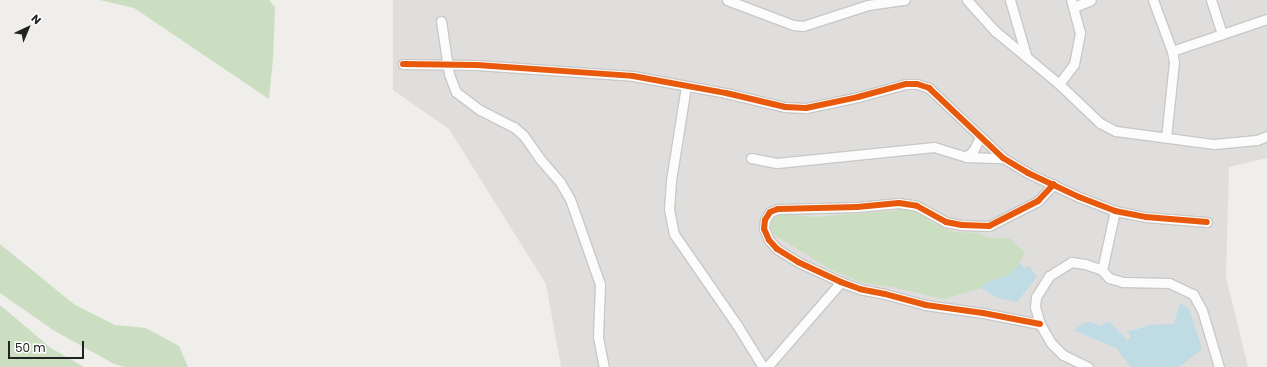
<!DOCTYPE html>
<html>
<head>
<meta charset="utf-8">
<style>
  body { margin:0 }
  #map { position:relative; width:1267px; height:367px; overflow:hidden; background:#f0eeeb; font-family:Poppins,sans-serif }
  div>[style] { position:absolute }
  [style*='--x'] { left:calc(var(--x)*1px); top:calc(var(--y)*1px); width:calc(var(--w)*1px); rotate:calc(var(--a)*1deg) }
  .residential>* { inset:0; background:#dfdedc }
  .forest>* { inset:0; background:#cbdec1 }
  .water>* { inset:0; background:#bfdbe3 }
  .roads { filter:drop-shadow(1px 0 #c9c8c7) drop-shadow(-1px 0 #c9c8c7) drop-shadow(0 1px #c9c8c7) drop-shadow(0 -1px #c9c8c7) }
  .minor>* { height:9px; margin:-4.5px; padding:0 4.5px; transform-origin:4.5px; border-radius:4.5px; background:#fdfcfc }
  .cycleway>* { height:6px; margin:-3px; padding:0 3px; transform-origin:3px; border-radius:3px; background:#e8590c }
  span { translate:-50% -50%; white-space:nowrap; text-align:center; line-height:1.15; -webkit-text-stroke:3px #fff; paint-order:stroke }
  .north { position:absolute; left:8px; top:8px; width:40px; height:40px; -webkit-text-stroke:3px #fff; paint-order:stroke; rotate:44deg; font-size:11px; font-weight:700; line-height:16px; text-align:center; color:#222 }
  .north::after { content:''; display:block; margin:auto; width:14px; height:18px; background:#222; clip-path:polygon(50% 0,100% 100%,50% 72%,0 100%) }
  .scale { position:absolute; left:8px; top:341px; width:76px; height:18px; box-sizing:border-box; border:2px solid #222; border-top:0; padding-left:5px; font-size:12px; line-height:14px; white-space:nowrap; color:#222; -webkit-text-stroke:3px #fff; paint-order:stroke }
</style>
</head>
<body>
<div id="map">
  <div class="residential">
    <div style="clip-path:polygon(393px 0,1267px 0,1267px 158px,1229px 167px,1226px 277px,1248px 367px,561px 367px,546px 284px,449px 129px,393px 90px)"></div>
  </div>
  <div class="forest">
    <div style="clip-path:polygon(100px 0,269px 0,275px 7px,273px 59px,269px 99px,134px 8px)"></div>
    <div style="clip-path:polygon(913px 209px,931px 222px,954px 232px,979px 233px,988px 238px,1009px 238px,1025px 253px,1015px 270px,1010px 274px,987px 282px,981px 288px,944px 299px,896px 288px,859px 282px,830px 269px,773px 234px,769px 223px,775px 216px,784px 214px,816px 217px)"></div>
    <div style="clip-path:polygon(0 244px,75px 305px,115px 325px,146px 328px,179px 346px,188px 367px,125px 367px,114px 364px,53px 330px,0 293px)"></div>
    <div style="clip-path:polygon(0 305px,51px 348px,84px 367px,0 367px)"></div>
  </div>
  <div class="water">
    <div style="clip-path:polygon(1020px 263px,1025px 268px,1029px 266px,1037px 277px,1017px 302px,998px 298px,981px 288px,987px 282px,1010px 274px)"></div>
    <div style="clip-path:polygon(1180px 303px,1189px 309px,1202px 349px,1179px 367px,1131px 367px,1116px 348px,1073px 330px,1086px 322px,1092px 322px,1099px 326px,1109px 321px,1127px 340px,1131px 337px,1127px 331px,1138px 329px,1149px 325px,1174px 324px)"></div>
  </div>
  <div class="roads">
    <div class="minor">
      <div style="--x:727;--y:0;--w:71;--a:20.7"></div>
      <div style="--x:793;--y:25;--w:10;--a:6"></div>
      <div style="--x:803;--y:26;--w:68;--a:-17.9"></div>
      <div style="--x:868;--y:5;--w:37;--a:-8"></div>
      <div style="--x:967;--y:0;--w:42;--a:47.9"></div>
      <div style="--x:995;--y:31;--w:83;--a:39.6"></div>
      <div style="--x:1059;--y:84;--w:57;--a:43.6"></div>
      <div style="--x:1100;--y:123;--w:18;--a:27"></div>
      <div style="--x:1116;--y:131;--w:99;--a:7.6"></div>
      <div style="--x:1214;--y:144;--w:43;--a:-5.3"></div>
      <div style="--x:1257;--y:140;--w:11;--a:-22"></div>
      <div style="--x:1010;--y:0;--w:57;--a:73.8"></div>
      <div style="--x:1153;--y:0;--w:54;--a:69.6"></div>
      <div style="--x:1172;--y:51;--w:11;--a:80"></div>
      <div style="--x:1174;--y:62;--w:76;--a:96"></div>
      <div style="--x:1211;--y:0;--w:36;--a:72"></div>
      <div style="--x:1074;--y:7;--w:18;--a:-22"></div>
      <div style="--x:441;--y:21;--w:54;--a:81.4"></div>
      <div style="--x:449;--y:74;--w:19;--a:69"></div>
      <div style="--x:456;--y:92;--w:30;--a:37"></div>
      <div style="--x:480;--y:110;--w:38;--a:27"></div>
      <div style="--x:514;--y:127;--w:13;--a:42"></div>
      <div style="--x:524;--y:136;--w:28;--a:55"></div>
      <div style="--x:540;--y:159;--w:30;--a:49"></div>
      <div style="--x:560;--y:182;--w:20;--a:60"></div>
      <div style="--x:570;--y:199;--w:90;--a:70.6"></div>
      <div style="--x:600;--y:284;--w:53;--a:92.2"></div>
      <div style="--x:598;--y:337;--w:31;--a:79"></div>
      <div style="--x:1172;--y:51;--w:100;--a:-18.6"></div>
      <div style="--x:403;--y:64;--w:74;--a:0.8"></div>
      <div style="--x:477;--y:65;--w:156;--a:4"></div>
      <div style="--x:633;--y:76;--w:95;--a:10.4"></div>
      <div style="--x:726;--y:93;--w:61;--a:13.3"></div>
      <div style="--x:785;--y:107;--w:21;--a:3"></div>
      <div style="--x:806;--y:108;--w:53;--a:-11.9"></div>
      <div style="--x:858;--y:97;--w:50;--a:-15.2"></div>
      <div style="--x:906;--y:84;--w:11;--a:0"></div>
      <div style="--x:917;--y:84;--w:13;--a:18"></div>
      <div style="--x:929;--y:88;--w:102;--a:43.4"></div>
      <div style="--x:1003;--y:158;--w:29;--a:31"></div>
      <div style="--x:1028;--y:173;--w:56;--a:25.2"></div>
      <div style="--x:1079;--y:197;--w:39;--a:21"></div>
      <div style="--x:1115;--y:211;--w:32;--a:11"></div>
      <div style="--x:1146;--y:217;--w:61;--a:4.7"></div>
      <div style="--x:1059;--y:84;--w:25;--a:-53"></div>
      <div style="--x:1074;--y:64;--w:32;--a:-79"></div>
      <div style="--x:1080;--y:33;--w:34;--a:-105"></div>
      <div style="--x:686;--y:86;--w:96;--a:99"></div>
      <div style="--x:671;--y:181;--w:28;--a:94"></div>
      <div style="--x:669;--y:209;--w:25;--a:79"></div>
      <div style="--x:674;--y:234;--w:111;--a:55.3"></div>
      <div style="--x:737;--y:325;--w:49;--a:58.2"></div>
      <div style="--x:966;--y:157;--w:9;--a:-41"></div>
      <div style="--x:973;--y:151;--w:16;--a:-63"></div>
      <div style="--x:751;--y:158;--w:26;--a:11"></div>
      <div style="--x:777;--y:163;--w:158;--a:-5.8"></div>
      <div style="--x:934;--y:147;--w:34;--a:17"></div>
      <div style="--x:966;--y:157;--w:37;--a:2"></div>
      <div style="--x:1102;--y:270;--w:60;--a:-77.6"></div>
      <div style="--x:1040;--y:324;--w:58;--a:-169.1"></div>
      <div style="--x:983;--y:313;--w:58;--a:-172"></div>
      <div style="--x:926;--y:305;--w:42;--a:-165"></div>
      <div style="--x:885;--y:294;--w:25;--a:-169"></div>
      <div style="--x:860;--y:289;--w:20;--a:-160"></div>
      <div style="--x:841;--y:282;--w:47;--a:-155.1"></div>
      <div style="--x:798;--y:262;--w:25;--a:-148"></div>
      <div style="--x:777;--y:249;--w:12;--a:-132"></div>
      <div style="--x:769;--y:240;--w:12;--a:-114"></div>
      <div style="--x:764;--y:229;--w:9;--a:-84"></div>
      <div style="--x:765;--y:220;--w:9;--a:-58"></div>
      <div style="--x:770;--y:212;--w:9;--a:-21"></div>
      <div style="--x:778;--y:209;--w:79;--a:-1.5"></div>
      <div style="--x:857;--y:207;--w:42;--a:-5.4"></div>
      <div style="--x:899;--y:203;--w:18;--a:9"></div>
      <div style="--x:917;--y:206;--w:33;--a:29"></div>
      <div style="--x:946;--y:222;--w:16;--a:11"></div>
      <div style="--x:962;--y:225;--w:27;--a:2"></div>
      <div style="--x:989;--y:226;--w:55;--a:-27"></div>
      <div style="--x:1038;--y:201;--w:23;--a:-47"></div>
      <div style="--x:767;--y:367;--w:113;--a:-49"></div>
      <div style="--x:1088;--y:367;--w:28;--a:-154"></div>
      <div style="--x:1063;--y:355;--w:17;--a:-135"></div>
      <div style="--x:1051;--y:343;--w:22;--a:-120"></div>
      <div style="--x:1040;--y:324;--w:18;--a:-106"></div>
      <div style="--x:1035;--y:307;--w:10;--a:-84"></div>
      <div style="--x:1036;--y:297;--w:25;--a:-58"></div>
      <div style="--x:1049;--y:276;--w:26;--a:-32"></div>
      <div style="--x:1071;--y:262;--w:14;--a:8"></div>
      <div style="--x:1085;--y:264;--w:18;--a:19"></div>
      <div style="--x:1102;--y:270;--w:11;--a:49"></div>
      <div style="--x:1109;--y:278;--w:15;--a:16"></div>
      <div style="--x:1123;--y:282;--w:46;--a:1.2"></div>
      <div style="--x:1169;--y:283;--w:26;--a:25"></div>
      <div style="--x:1193;--y:294;--w:18;--a:61"></div>
      <div style="--x:1202;--y:310;--w:59;--a:73.4"></div>
    </div>
  </div>
  <div class="cycleway">
    <div style="--x:403;--y:64;--w:74;--a:0.8"></div>
    <div style="--x:477;--y:65;--w:156;--a:4"></div>
    <div style="--x:633;--y:76;--w:95;--a:10.4"></div>
    <div style="--x:726;--y:93;--w:61;--a:13.3"></div>
    <div style="--x:785;--y:107;--w:21;--a:3"></div>
    <div style="--x:806;--y:108;--w:53;--a:-11.9"></div>
    <div style="--x:858;--y:97;--w:50;--a:-15.2"></div>
    <div style="--x:906;--y:84;--w:11;--a:0"></div>
    <div style="--x:917;--y:84;--w:13;--a:18"></div>
    <div style="--x:929;--y:88;--w:102;--a:43.4"></div>
    <div style="--x:1003;--y:158;--w:29;--a:31"></div>
    <div style="--x:1028;--y:173;--w:56;--a:25.2"></div>
    <div style="--x:1079;--y:197;--w:39;--a:21"></div>
    <div style="--x:1115;--y:211;--w:32;--a:11"></div>
    <div style="--x:1146;--y:217;--w:61;--a:4.7"></div>
    <div style="--x:1040;--y:324;--w:58;--a:-169.1"></div>
    <div style="--x:983;--y:313;--w:58;--a:-172"></div>
    <div style="--x:926;--y:305;--w:42;--a:-165"></div>
    <div style="--x:885;--y:294;--w:25;--a:-169"></div>
    <div style="--x:860;--y:289;--w:20;--a:-160"></div>
    <div style="--x:841;--y:282;--w:47;--a:-155.1"></div>
    <div style="--x:798;--y:262;--w:25;--a:-148"></div>
    <div style="--x:777;--y:249;--w:12;--a:-132"></div>
    <div style="--x:769;--y:240;--w:12;--a:-114"></div>
    <div style="--x:764;--y:229;--w:9;--a:-84"></div>
    <div style="--x:765;--y:220;--w:9;--a:-58"></div>
    <div style="--x:770;--y:212;--w:9;--a:-21"></div>
    <div style="--x:778;--y:209;--w:79;--a:-1.5"></div>
    <div style="--x:857;--y:207;--w:42;--a:-5.4"></div>
    <div style="--x:899;--y:203;--w:18;--a:9"></div>
    <div style="--x:917;--y:206;--w:33;--a:29"></div>
    <div style="--x:946;--y:222;--w:16;--a:11"></div>
    <div style="--x:962;--y:225;--w:27;--a:2"></div>
    <div style="--x:989;--y:226;--w:55;--a:-27"></div>
    <div style="--x:1038;--y:201;--w:23;--a:-47"></div>
  </div>
  <div class="north">N</div>
  <div class="scale">50 m</div>
</div>
</body>
</html>
